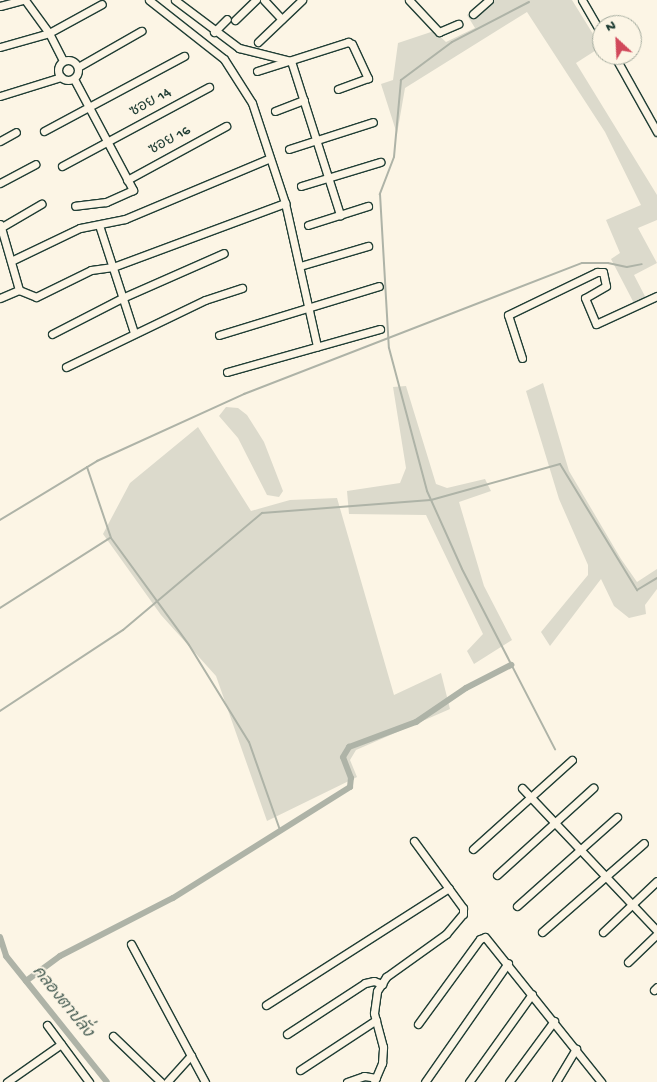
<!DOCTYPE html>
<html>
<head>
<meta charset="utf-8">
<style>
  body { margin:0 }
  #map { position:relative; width:657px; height:1082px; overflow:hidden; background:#fcf5e5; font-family:"Gochi Hand","Playpen Sans Thai",sans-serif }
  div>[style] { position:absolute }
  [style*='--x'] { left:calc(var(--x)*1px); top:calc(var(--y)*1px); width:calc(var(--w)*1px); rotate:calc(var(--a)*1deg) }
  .green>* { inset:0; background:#dcdacc }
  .stream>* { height:2px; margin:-1px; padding:0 1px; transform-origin:1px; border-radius:1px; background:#aeb3a7 }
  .canal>* { height:6px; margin:-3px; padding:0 3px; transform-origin:3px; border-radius:3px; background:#aeb3a7 }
  .roads { filter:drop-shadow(1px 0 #1f3d34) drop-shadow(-1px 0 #1f3d34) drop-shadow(0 1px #1f3d34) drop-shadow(0 -1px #1f3d34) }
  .street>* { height:7px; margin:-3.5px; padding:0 3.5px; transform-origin:3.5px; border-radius:3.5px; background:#fcf5e5 }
  .street>.ring { margin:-3.5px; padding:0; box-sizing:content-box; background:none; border:7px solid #fcf5e5; border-radius:50% }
  span { translate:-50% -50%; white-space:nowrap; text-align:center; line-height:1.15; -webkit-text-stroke:4px #fcf5e5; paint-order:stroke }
  .street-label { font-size:15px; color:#1f3d34 }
  .water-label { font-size:16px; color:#435a51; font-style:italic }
  .north { position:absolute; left:592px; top:15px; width:50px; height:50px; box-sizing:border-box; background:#fcf5e5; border:1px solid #a4ab9e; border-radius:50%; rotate:335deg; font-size:14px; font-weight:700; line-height:20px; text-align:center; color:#1f3d34 }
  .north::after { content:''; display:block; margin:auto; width:18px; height:22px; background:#d1495b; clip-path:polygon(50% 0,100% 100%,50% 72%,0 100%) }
</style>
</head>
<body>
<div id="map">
  <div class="green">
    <div style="clip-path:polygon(487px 0,572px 0,601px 47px,576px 63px,657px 195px,657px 220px,638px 228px,657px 263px,634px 275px,649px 304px,637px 309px,611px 259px,620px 253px,606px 220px,641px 205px,605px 132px,527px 12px,405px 88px,397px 134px,381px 84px,393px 80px,398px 43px,434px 31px,446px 42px,475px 28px,467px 15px)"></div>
    <div style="clip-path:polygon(543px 383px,569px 471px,621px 559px,637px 582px,657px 569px,657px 589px,645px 605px,646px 614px,629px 618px,614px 606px,601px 579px,550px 646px,541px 632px,588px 575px,588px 565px,559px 499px,526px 391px)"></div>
    <div style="clip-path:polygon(406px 386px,436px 484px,447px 488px,485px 479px,491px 491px,459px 502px,484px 586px,512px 640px,474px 664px,467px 651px,483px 634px,426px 515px,349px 514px,347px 491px,400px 483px,406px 468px,393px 387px)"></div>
    <div style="clip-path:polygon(226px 407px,238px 408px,247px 415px,264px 442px,283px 491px,279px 497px,267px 495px,238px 438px,219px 416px)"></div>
    <div style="clip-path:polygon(198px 427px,251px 511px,290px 500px,337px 498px,394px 695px,441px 673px,450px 709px,356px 750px,350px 760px,357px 777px,267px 821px,216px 676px,161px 615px,103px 534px,130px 483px)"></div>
  </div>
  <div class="stream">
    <div style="--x:529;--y:2;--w:87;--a:152.5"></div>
    <div style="--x:452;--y:42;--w:64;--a:143.3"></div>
    <div style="--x:401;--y:80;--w:77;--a:95.2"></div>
    <div style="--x:394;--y:157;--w:40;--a:111"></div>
    <div style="--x:380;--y:194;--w:154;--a:86.7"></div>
    <div style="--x:389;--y:348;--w:148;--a:75.1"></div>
    <div style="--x:427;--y:491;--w:85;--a:65.8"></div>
    <div style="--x:462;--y:569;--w:203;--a:62.7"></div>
    <div style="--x:87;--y:467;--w:75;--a:71.3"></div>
    <div style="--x:111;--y:538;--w:132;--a:53.9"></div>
    <div style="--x:189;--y:645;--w:114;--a:58.3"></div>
    <div style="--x:249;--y:742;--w:93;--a:70.6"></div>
    <div style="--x:0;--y:520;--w:114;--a:-31.3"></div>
    <div style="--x:97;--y:461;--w:162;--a:-24.5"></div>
    <div style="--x:244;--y:394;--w:362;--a:-21.2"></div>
    <div style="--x:582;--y:263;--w:26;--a:0"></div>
    <div style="--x:608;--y:263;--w:19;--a:12"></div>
    <div style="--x:627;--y:267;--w:15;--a:-11"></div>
    <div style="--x:0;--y:608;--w:130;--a:-32.5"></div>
    <div style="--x:0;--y:711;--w:147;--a:-33.4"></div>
    <div style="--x:123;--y:630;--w:182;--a:-40.1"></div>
    <div style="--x:262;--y:513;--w:169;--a:-4.4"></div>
    <div style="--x:431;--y:500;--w:134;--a:-15.6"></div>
    <div style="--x:560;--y:464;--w:148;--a:58.6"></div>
    <div style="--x:637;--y:590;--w:23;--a:-31"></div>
  </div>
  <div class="canal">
    <div style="--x:0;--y:937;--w:20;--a:72"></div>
    <div style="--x:6;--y:956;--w:161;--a:51.3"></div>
    <div style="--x:26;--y:981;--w:42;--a:-36.3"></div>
    <div style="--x:60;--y:956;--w:127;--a:-27.2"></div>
    <div style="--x:173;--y:898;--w:209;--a:-32.1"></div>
    <div style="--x:350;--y:787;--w:9;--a:-84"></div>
    <div style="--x:351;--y:778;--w:22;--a:-111"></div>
    <div style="--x:343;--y:757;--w:12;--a:-59"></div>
    <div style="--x:349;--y:747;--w:72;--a:-20.5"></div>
    <div style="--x:416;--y:722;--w:60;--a:-34.2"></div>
    <div style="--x:466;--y:688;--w:51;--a:-27.1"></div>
  </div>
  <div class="roads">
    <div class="street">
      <div style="--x:25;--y:0;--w:41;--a:54"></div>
      <div style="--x:49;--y:33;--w:31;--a:63"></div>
      <div style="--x:149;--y:0;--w:95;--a:38.2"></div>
      <div style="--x:224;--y:59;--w:52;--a:57.5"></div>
      <div style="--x:252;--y:103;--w:105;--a:71.7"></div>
      <div style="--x:285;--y:203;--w:147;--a:77.4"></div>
      <div style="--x:175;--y:0;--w:80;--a:36.9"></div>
      <div style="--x:239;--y:48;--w:54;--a:14"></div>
      <div style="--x:291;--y:61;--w:162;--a:72.3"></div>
      <div style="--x:264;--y:0;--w:26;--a:47"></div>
      <div style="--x:409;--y:0;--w:44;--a:46.8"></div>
      <div style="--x:439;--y:32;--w:21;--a:-23"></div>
      <div style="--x:582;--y:0;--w:39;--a:60"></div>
      <div style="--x:0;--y:6;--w:23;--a:-15"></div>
      <div style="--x:473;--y:14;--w:21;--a:-41"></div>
      <div style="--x:235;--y:20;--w:29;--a:-44"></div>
      <div style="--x:214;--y:32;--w:18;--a:-45"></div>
      <div style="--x:258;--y:42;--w:61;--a:-43.7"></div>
      <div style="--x:0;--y:47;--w:51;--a:-15.9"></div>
      <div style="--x:49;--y:33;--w:60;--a:-28.7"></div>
      <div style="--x:614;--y:55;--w:88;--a:60.8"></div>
      <div class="ring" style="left:58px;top:60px;width:13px;height:13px"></div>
      <div style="--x:78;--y:67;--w:73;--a:-29.7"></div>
      <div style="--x:257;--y:71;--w:96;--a:-17.7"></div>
      <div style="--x:348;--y:42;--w:4;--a:27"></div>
      <div style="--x:352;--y:44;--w:38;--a:65"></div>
      <div style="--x:368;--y:78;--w:32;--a:160"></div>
      <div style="--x:74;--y:79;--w:126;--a:62"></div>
      <div style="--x:133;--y:190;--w:30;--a:156"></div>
      <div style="--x:106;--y:202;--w:31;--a:173"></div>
      <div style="--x:0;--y:96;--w:64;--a:-17.3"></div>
      <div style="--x:275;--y:111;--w:31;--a:-21"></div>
      <div style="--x:44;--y:131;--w:159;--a:-28.2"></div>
      <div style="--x:0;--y:141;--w:18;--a:-29"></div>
      <div style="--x:289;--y:149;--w:88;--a:-17.8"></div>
      <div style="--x:62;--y:166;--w:167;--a:-28.3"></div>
      <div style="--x:127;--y:180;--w:113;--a:-28.6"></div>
      <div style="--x:0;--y:183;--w:40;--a:-28"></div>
      <div style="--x:301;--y:186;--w:83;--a:-16.9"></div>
      <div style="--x:0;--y:224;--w:69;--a:73.9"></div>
      <div style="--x:19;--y:290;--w:18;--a:22"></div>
      <div style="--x:36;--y:297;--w:61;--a:-26.1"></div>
      <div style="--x:91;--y:270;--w:22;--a:-8"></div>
      <div style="--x:113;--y:267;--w:184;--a:-20.4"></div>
      <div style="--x:99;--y:225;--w:114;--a:72"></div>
      <div style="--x:308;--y:225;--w:63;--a:-17.6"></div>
      <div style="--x:0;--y:228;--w:48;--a:-30.3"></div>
      <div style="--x:11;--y:261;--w:76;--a:-25.6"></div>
      <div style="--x:80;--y:228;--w:46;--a:-11.3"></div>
      <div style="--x:125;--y:219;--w:157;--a:-22.8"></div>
      <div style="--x:300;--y:266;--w:71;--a:-16.4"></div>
      <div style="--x:0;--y:298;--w:21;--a:-23"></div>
      <div style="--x:52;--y:334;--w:79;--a:-27.2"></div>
      <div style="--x:122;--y:298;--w:111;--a:-23.8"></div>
      <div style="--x:219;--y:335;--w:167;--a:-17"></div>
      <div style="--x:522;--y:358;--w:45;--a:-108"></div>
      <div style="--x:508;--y:315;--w:99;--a:-25.8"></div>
      <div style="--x:597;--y:272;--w:6;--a:0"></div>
      <div style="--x:603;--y:272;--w:14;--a:78"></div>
      <div style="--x:606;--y:286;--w:24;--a:150"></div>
      <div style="--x:585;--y:298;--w:28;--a:67"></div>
      <div style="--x:596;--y:324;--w:67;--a:-24.7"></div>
      <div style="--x:66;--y:367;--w:154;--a:-25.7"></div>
      <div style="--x:205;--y:300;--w:39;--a:-18"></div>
      <div style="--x:227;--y:372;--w:159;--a:-15.7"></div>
      <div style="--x:522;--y:788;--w:197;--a:46.6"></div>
      <div style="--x:473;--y:849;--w:133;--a:-42"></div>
      <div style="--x:497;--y:875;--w:130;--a:-42.2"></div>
      <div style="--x:517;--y:906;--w:134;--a:-41.7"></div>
      <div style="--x:542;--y:932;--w:135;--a:-41.1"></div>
      <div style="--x:603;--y:932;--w:74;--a:-43.4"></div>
      <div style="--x:131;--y:944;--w:157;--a:61.8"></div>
      <div style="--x:628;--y:962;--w:40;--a:-44"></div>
      <div style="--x:654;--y:990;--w:4;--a:-45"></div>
      <div style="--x:266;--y:1005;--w:217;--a:-32.6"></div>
      <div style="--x:418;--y:1024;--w:105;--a:-53.9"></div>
      <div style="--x:480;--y:939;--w:5;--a:-22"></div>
      <div style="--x:485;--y:937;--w:186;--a:51.3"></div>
      <div style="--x:47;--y:1025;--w:71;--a:53.6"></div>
      <div style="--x:287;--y:1034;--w:93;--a:-33.2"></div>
      <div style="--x:365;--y:983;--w:9;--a:-13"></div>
      <div style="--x:374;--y:981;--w:9;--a:21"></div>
      <div style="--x:113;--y:1036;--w:66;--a:43.8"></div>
      <div style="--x:300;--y:1070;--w:91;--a:-33.3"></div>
      <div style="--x:7;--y:1082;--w:66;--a:-35.1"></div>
      <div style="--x:167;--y:1082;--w:36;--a:-48"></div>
      <div style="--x:347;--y:1082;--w:18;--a:-19"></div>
      <div style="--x:364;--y:1076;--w:12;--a:9"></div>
      <div style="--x:374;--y:1082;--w:21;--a:-67"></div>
      <div style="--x:382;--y:1063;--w:16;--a:-86"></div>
      <div style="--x:383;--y:1047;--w:35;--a:-105"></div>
      <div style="--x:374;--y:1013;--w:22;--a:-82"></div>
      <div style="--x:377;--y:991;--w:17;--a:-57"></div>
      <div style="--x:386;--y:977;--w:74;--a:-35.6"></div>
      <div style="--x:446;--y:934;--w:26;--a:-50"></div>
      <div style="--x:463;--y:914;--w:6;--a:-90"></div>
      <div style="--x:463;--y:908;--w:83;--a:-126.2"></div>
      <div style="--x:425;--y:1082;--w:145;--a:-55.1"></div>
      <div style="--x:469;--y:1082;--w:108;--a:-54.4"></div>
      <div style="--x:509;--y:1082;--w:76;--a:-53.6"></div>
      <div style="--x:556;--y:1082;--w:39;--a:-59"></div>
    </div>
  </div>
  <div class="street-label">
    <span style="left:151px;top:103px;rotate:-29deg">ซอย 14</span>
    <span style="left:170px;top:141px;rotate:-29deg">ซอย 16</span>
  </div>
  <div class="water-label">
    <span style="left:61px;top:1003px;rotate:51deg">คลองตาปลั่ง</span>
  </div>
  <div class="north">N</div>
</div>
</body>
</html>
